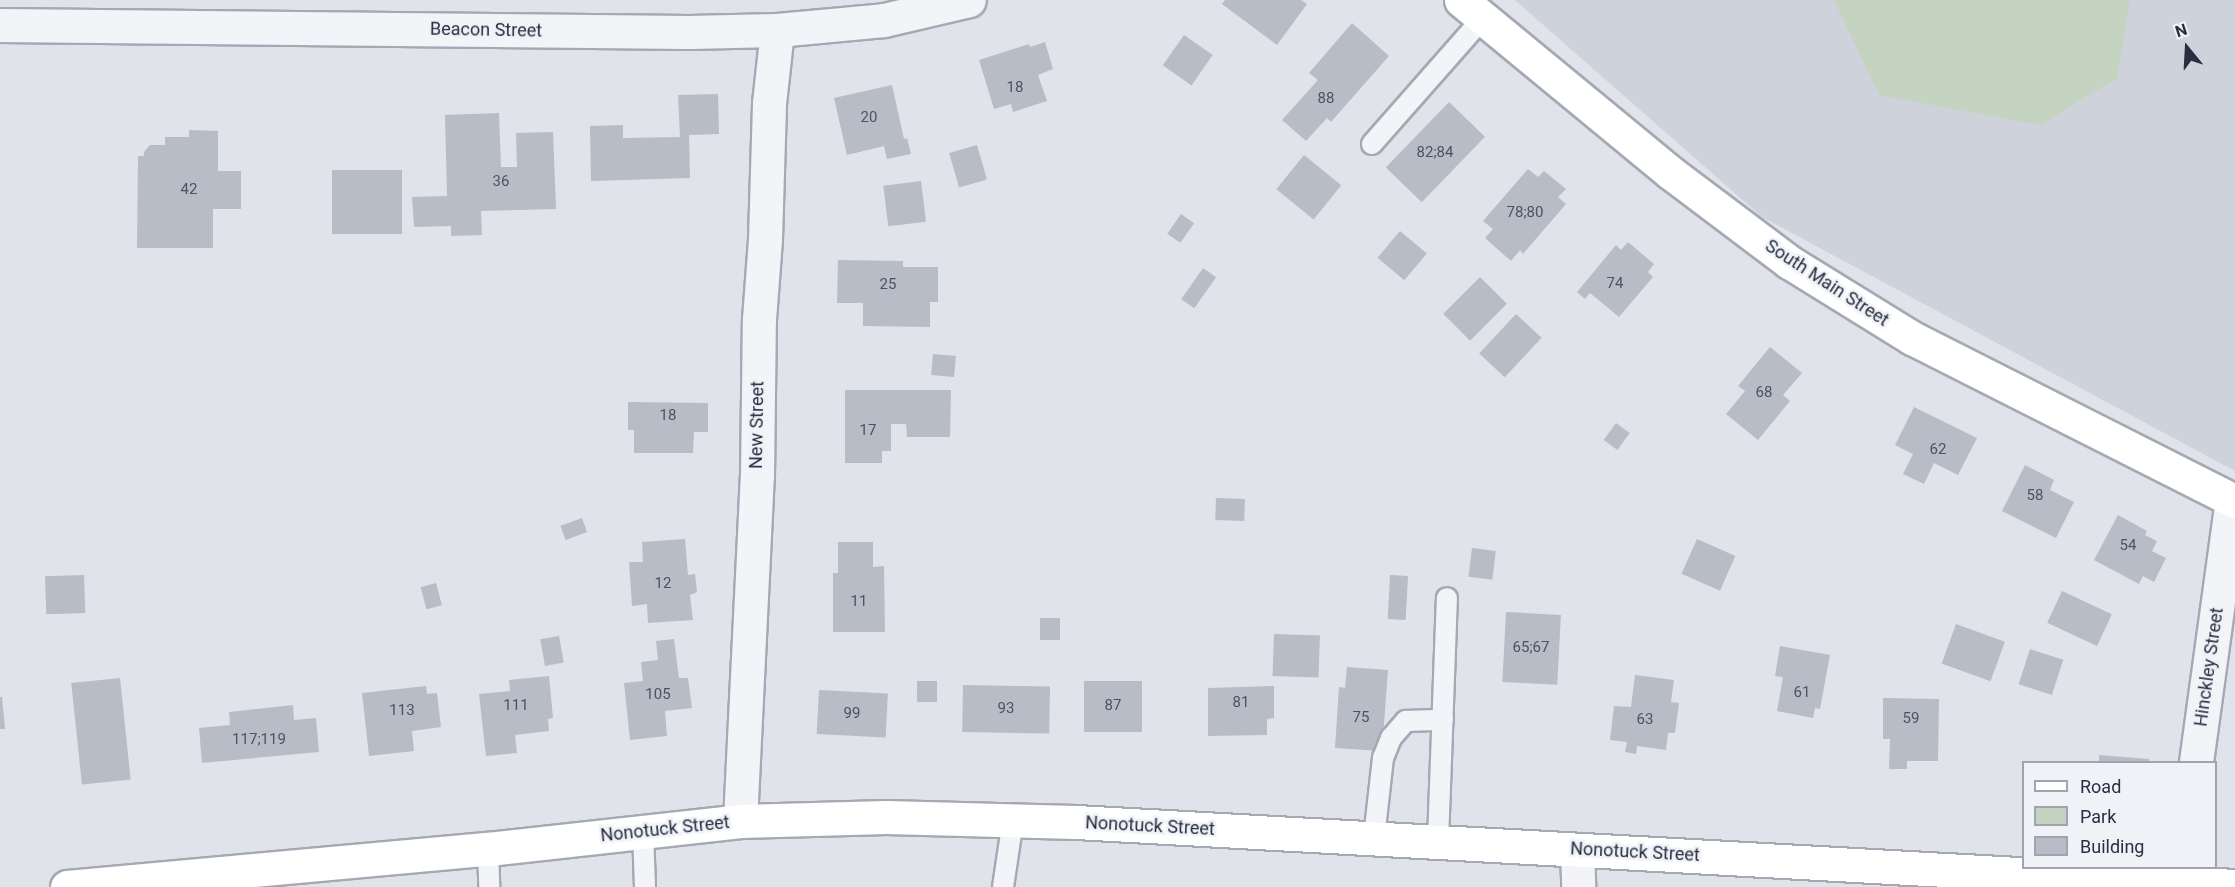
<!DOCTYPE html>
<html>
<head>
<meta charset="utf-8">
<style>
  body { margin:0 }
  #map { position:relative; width:2235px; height:887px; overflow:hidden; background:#e0e3e9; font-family:Roboto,sans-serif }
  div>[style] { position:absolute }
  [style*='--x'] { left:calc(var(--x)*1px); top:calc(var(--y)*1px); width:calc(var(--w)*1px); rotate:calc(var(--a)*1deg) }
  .built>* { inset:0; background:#ced2db }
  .green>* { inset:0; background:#c4d4c1 }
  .building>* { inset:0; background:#b7bcc6; transform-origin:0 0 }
  .roads { filter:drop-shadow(2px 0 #a5a9b3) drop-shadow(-2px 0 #a5a9b3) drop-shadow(0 2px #a5a9b3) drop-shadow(0 -2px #a5a9b3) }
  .service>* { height:20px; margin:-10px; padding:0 10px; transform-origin:10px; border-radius:10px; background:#f3f4f8 }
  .minor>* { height:33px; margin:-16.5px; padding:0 16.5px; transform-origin:16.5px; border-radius:16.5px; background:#f3f4f8 }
  .secondary>* { height:33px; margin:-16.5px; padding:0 16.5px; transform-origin:16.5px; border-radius:16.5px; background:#fff }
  span { translate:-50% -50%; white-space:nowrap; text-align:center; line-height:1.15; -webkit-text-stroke:5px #f0f2f7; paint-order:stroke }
  .number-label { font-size:15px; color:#4c5262 }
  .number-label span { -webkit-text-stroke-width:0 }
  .street-label { font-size:18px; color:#282f41 }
  .legend { position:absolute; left:2022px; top:761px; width:195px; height:108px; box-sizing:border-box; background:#f0f2f7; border:2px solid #a0a4ae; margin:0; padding:8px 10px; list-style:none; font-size:18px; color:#282f41 }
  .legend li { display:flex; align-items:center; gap:12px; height:30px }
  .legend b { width:30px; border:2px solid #a0a4ae }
  .north { position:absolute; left:2157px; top:18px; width:60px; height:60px; -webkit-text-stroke:4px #f0f2f7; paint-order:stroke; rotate:342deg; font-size:16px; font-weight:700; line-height:24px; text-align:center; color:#282f41 }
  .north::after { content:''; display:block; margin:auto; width:21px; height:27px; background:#282f41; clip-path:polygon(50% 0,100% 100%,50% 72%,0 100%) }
</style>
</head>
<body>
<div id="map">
  <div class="built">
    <div style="clip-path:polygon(1515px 0,2235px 0,2235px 471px,1762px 217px)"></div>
  </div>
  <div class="green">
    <div style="clip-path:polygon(1834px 0,2130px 0,2117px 78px,2040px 125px,1879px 95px)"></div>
  </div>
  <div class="building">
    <div style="clip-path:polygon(1225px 0,1301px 0,1307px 4px,1277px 45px,1222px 4px)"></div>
    <div style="clip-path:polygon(1352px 23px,1389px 56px,1331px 122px,1327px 118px,1306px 141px,1282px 120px,1318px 80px,1309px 73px)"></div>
    <div style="left:1184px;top:35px;width:35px;height:37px;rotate:35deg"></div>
    <div style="clip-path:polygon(1045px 42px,1053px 69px,1038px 75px,1047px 101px,1013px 112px,1011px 104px,994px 109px,979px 60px,1029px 44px,1030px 47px)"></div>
    <div style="clip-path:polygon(892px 85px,904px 139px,907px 138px,911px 154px,887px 159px,884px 146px,847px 155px,834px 98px)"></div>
    <div style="clip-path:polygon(718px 94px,719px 134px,689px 135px,690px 178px,591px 181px,590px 126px,623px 125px,623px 138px,680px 137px,678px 95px)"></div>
    <div style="left:1449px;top:102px;width:50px;height:91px;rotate:44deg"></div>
    <div style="clip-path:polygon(499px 113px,501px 167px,517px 167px,516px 133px,553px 132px,556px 209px,481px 211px,482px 235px,451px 236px,451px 226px,414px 227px,412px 197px,447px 196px,445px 115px)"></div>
    <div style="clip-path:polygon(189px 130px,218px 131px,218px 171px,241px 171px,241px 209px,213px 209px,213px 248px,137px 248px,138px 156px,144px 156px,144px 152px,150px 145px,165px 145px,165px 137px,189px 137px)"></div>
    <div style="left:977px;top:145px;width:36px;height:29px;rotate:74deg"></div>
    <div style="left:1304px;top:155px;width:48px;height:44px;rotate:39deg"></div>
    <div style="clip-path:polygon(1528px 169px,1538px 177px,1544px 171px,1566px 189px,1558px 197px,1566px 204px,1523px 254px,1520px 250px,1511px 261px,1485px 238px,1493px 229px,1483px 221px)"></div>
    <div style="left:332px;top:170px;width:70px;height:64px"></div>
    <div style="left:921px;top:181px;width:41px;height:38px;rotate:83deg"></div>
    <div style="left:1181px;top:214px;width:16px;height:24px;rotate:35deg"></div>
    <div style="left:1400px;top:231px;width:35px;height:35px;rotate:40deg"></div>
    <div style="clip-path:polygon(1628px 242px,1654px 264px,1648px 272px,1653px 277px,1619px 317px,1590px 293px,1585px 299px,1577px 292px,1616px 245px,1621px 250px)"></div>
    <div style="clip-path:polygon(838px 260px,903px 261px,903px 267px,938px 267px,938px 302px,930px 302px,930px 327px,863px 326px,863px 303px,837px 303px)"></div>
    <div style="left:1203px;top:268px;width:16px;height:38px;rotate:35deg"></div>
    <div style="left:1480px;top:277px;width:38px;height:52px;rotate:45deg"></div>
    <div style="left:1516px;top:314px;width:35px;height:54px;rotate:43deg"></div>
    <div style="clip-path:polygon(1770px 347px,1802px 373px,1783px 395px,1790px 401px,1758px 440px,1726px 414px,1745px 391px,1738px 386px)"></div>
    <div style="left:933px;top:354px;width:23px;height:21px;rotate:5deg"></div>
    <div style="clip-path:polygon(845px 390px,951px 390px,950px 437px,907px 437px,906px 424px,891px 424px,891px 451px,882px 451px,882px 463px,845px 463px)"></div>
    <div style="clip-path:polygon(628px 402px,708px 403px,708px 432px,694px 432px,693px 453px,634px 453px,634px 430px,628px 430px)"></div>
    <div style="clip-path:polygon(1914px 407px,1977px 438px,1958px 475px,1934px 463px,1924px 484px,1903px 474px,1913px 454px,1895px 445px)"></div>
    <div style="left:1616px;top:423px;width:17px;height:21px;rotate:36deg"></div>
    <div style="clip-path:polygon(2025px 465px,2054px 480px,2050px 490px,2074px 502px,2056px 538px,2002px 511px)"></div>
    <div style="left:1216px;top:498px;width:29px;height:22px;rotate:2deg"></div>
    <div style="clip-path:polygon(2118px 515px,2147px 531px,2145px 535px,2157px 541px,2152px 551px,2166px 558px,2154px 582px,2143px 576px,2139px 584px,2094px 560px)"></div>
    <div style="left:582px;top:518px;width:15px;height:23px;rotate:70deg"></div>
    <div style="clip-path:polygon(685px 539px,688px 575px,695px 574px,697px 592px,690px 595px,693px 620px,648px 623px,647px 604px,632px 606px,629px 562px,643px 562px,642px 542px)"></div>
    <div style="left:1697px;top:539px;width:42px;height:38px;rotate:24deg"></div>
    <div style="clip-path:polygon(838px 542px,873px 542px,873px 567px,884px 566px,885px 632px,833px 632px,833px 573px,838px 573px)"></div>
    <div style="left:1472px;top:548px;width:24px;height:29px;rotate:7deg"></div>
    <div style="left:84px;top:575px;width:38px;height:39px;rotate:88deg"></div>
    <div style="left:1390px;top:575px;width:18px;height:44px;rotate:3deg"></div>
    <div style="left:436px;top:583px;width:23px;height:16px;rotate:75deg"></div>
    <div style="left:2062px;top:591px;width:55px;height:35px;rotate:25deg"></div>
    <div style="left:1506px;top:612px;width:55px;height:70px;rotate:3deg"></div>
    <div style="left:1040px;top:618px;width:20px;height:22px"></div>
    <div style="left:1956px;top:624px;width:52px;height:42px;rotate:20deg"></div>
    <div style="left:1274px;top:634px;width:46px;height:42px;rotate:2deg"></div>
    <div style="left:559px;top:636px;width:27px;height:19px;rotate:80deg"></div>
    <div style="clip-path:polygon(674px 639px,679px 678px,688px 678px,692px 708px,665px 711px,667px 736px,630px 740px,624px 683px,643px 681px,641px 662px,658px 660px,656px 641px)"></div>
    <div style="clip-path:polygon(1780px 646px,1830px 655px,1820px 709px,1815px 708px,1813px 718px,1777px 711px,1783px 677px,1775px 676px)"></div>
    <div style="left:2030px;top:649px;width:35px;height:37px;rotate:18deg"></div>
    <div style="clip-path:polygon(1347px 667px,1388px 670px,1382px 751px,1335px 748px,1339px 687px,1345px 688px)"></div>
    <div style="clip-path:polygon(1635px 675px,1674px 680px,1671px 702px,1679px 703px,1675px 733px,1668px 733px,1666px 750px,1637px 746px,1636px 754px,1625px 752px,1627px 742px,1610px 740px,1614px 706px,1631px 707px)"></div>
    <div style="clip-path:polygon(549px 676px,553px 718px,548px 719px,549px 731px,515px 735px,517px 753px,486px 756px,479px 694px,510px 691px,509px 680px)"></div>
    <div style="left:120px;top:678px;width:102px;height:49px;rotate:84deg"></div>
    <div style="left:917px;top:681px;width:20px;height:21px"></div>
    <div style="left:1084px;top:681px;width:58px;height:51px"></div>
    <div style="left:963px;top:685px;width:87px;height:47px;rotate:1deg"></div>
    <div style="clip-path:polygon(426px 686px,427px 694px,437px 693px,441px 727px,412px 731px,414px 751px,369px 756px,362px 693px)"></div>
    <div style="clip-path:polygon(1274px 686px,1274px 718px,1267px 719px,1267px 735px,1208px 736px,1208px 688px)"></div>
    <div style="left:819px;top:690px;width:69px;height:44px;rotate:3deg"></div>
    <div style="clip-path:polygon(0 697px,2px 697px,5px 729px,0 729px)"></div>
    <div style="clip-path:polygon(1883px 698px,1939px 699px,1938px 761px,1907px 761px,1907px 769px,1889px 769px,1890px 739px,1883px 739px)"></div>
    <div style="clip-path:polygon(293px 705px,294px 720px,316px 718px,319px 752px,202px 763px,199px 728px,230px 725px,229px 712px)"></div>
    <div style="clip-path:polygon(2099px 755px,2149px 759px,2149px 762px,2099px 762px)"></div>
  </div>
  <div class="roads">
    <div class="service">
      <div style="--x:1372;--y:144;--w:168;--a:-48.6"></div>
      <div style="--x:643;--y:830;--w:57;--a:88"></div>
      <div style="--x:1374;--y:838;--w:81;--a:-83.6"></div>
      <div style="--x:1383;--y:758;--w:22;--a:-68"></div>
      <div style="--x:1391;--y:738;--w:23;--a:-49"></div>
      <div style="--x:1406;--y:721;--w:37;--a:-2"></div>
      <div style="--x:1438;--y:841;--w:243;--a:-87.9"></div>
      <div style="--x:488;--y:849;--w:38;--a:88"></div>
      <div style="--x:1003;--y:887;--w:68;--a:-81.5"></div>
    </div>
    <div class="minor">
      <div style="--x:0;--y:25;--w:689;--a:0.58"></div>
      <div style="--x:689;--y:32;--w:88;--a:-1.3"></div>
      <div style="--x:777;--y:30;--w:107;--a:-5.3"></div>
      <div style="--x:884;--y:20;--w:87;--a:-13.2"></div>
      <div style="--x:2196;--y:762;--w:264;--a:-82.2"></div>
      <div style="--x:740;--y:821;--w:345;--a:-87.2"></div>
      <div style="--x:757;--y:476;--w:157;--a:-89.3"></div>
      <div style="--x:759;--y:319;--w:80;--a:-85.7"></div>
      <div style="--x:765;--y:239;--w:136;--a:-88.3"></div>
      <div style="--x:769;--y:103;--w:73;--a:-83.7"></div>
      <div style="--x:1577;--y:850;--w:37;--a:88"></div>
    </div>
    <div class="secondary">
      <div style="--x:1461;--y:0;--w:272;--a:39.5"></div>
      <div style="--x:1671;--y:173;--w:148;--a:37"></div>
      <div style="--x:1789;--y:262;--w:145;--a:31.7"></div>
      <div style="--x:1912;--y:338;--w:362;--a:26.8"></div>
      <div style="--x:67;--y:887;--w:423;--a:-5.2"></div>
      <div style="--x:488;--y:849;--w:254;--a:-6.3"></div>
      <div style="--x:740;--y:821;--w:146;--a:-1.6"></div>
      <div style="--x:886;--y:817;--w:190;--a:1.5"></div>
      <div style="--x:1076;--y:822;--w:1161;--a:3.16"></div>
    </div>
  </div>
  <div class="number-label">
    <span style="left:1015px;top:88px">18</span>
    <span style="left:1326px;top:99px">88</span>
    <span style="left:869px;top:118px">20</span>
    <span style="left:1435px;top:153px">82;84</span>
    <span style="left:501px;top:182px">36</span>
    <span style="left:189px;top:190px">42</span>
    <span style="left:1525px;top:213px">78;80</span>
    <span style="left:1615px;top:284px">74</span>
    <span style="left:888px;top:285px">25</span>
    <span style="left:1764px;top:393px">68</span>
    <span style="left:668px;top:416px">18</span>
    <span style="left:868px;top:431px">17</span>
    <span style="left:1938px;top:450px">62</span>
    <span style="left:2035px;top:496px">58</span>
    <span style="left:2128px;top:546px">54</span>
    <span style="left:663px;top:584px">12</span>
    <span style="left:859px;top:602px">11</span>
    <span style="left:1531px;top:648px">65;67</span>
    <span style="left:1802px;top:693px">61</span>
    <span style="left:658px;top:695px">105</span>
    <span style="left:1241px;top:703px">81</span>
    <span style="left:516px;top:706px">111</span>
    <span style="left:1113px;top:706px">87</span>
    <span style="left:1006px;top:709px">93</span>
    <span style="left:402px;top:711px">113</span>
    <span style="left:852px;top:714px">99</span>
    <span style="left:1361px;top:718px">75</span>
    <span style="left:1911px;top:719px">59</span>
    <span style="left:1645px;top:720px">63</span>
    <span style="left:259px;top:740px">117;119</span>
  </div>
  <div class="street-label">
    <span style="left:486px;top:30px;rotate:1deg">Beacon Street</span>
    <span style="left:1827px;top:283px;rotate:33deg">South Main Street</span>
    <span style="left:757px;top:425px;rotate:-89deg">New Street</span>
    <span style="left:2209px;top:667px;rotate:-82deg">Hinckley Street</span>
    <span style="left:1150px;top:826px;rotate:3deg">Nonotuck Street</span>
    <span style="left:665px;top:829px;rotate:-6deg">Nonotuck Street</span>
    <span style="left:1635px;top:852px;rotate:3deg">Nonotuck Street</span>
  </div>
  <ul class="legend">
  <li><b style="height:8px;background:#fff"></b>Road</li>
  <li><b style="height:16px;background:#c4d4c1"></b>Park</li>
  <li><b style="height:16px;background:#b7bcc6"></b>Building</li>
  </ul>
  <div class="north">N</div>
</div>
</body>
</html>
